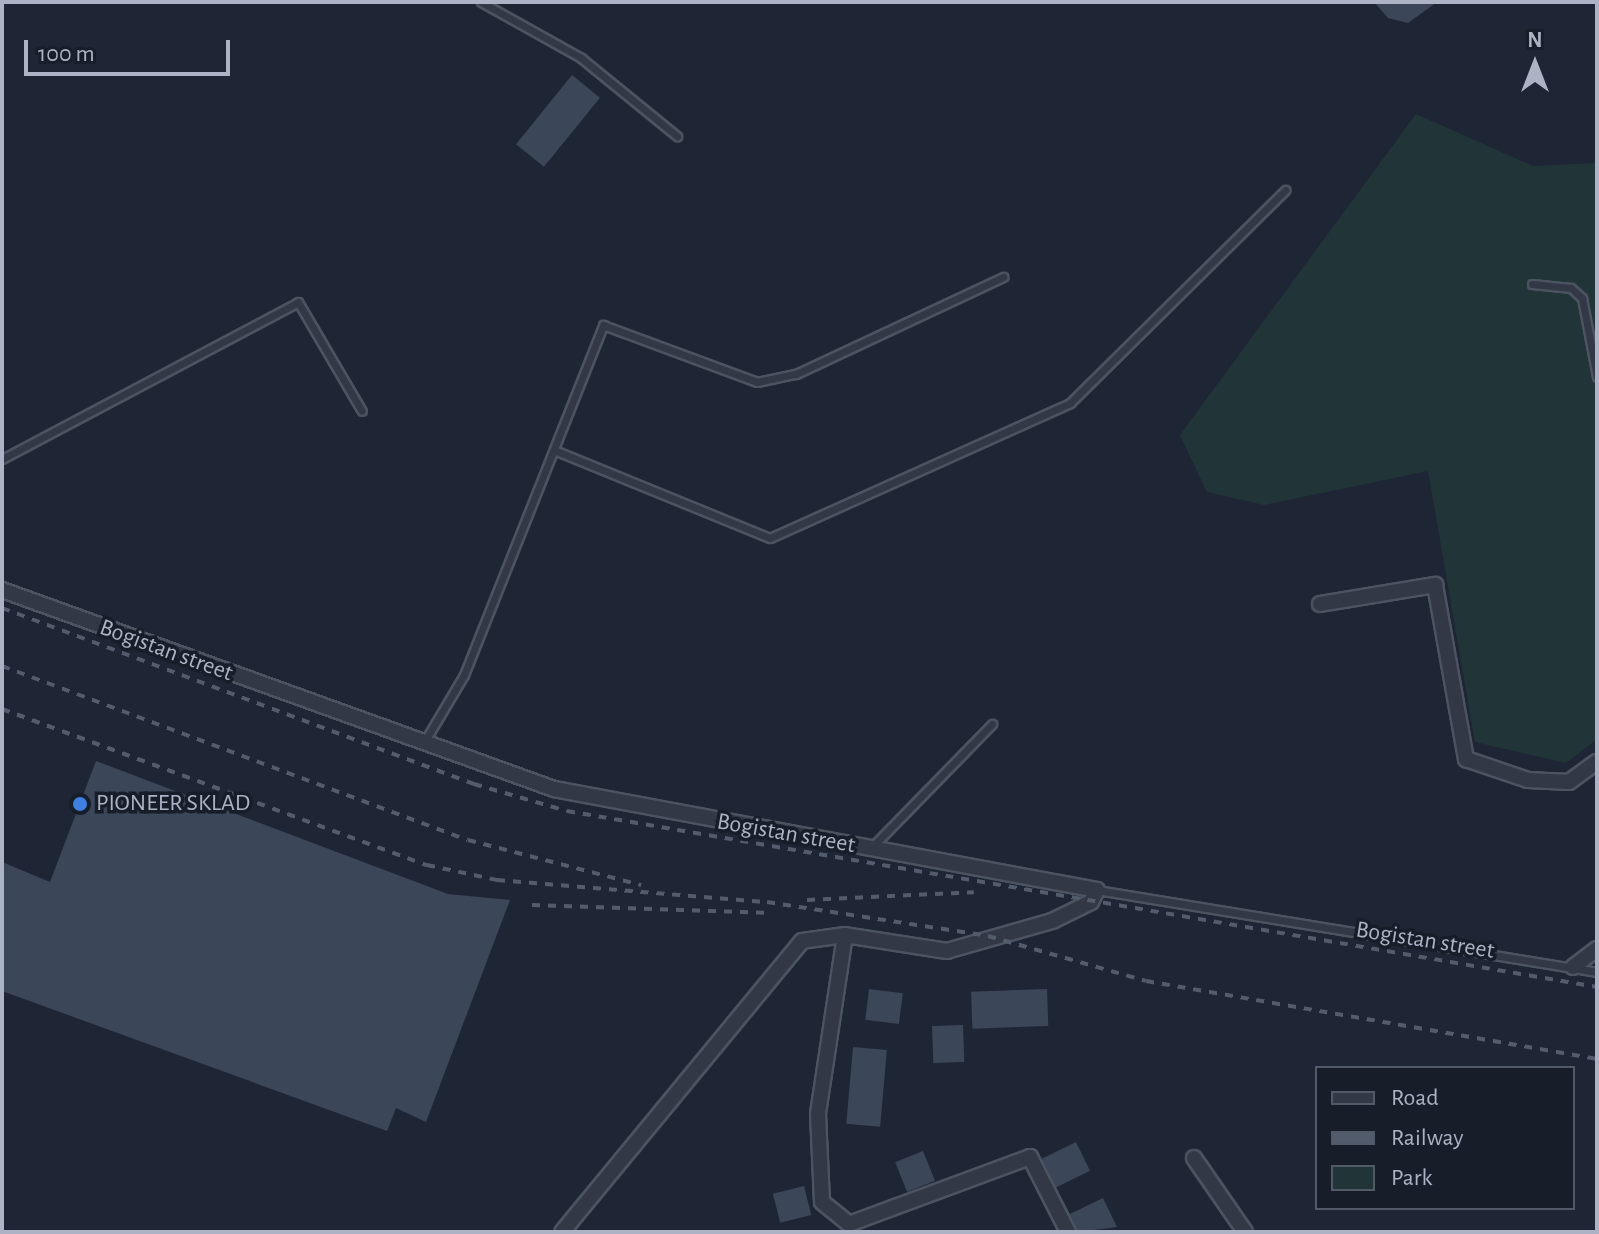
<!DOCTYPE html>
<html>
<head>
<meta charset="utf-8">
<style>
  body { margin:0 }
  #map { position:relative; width:1599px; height:1234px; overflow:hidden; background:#1e2635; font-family:"Alegreya Sans",sans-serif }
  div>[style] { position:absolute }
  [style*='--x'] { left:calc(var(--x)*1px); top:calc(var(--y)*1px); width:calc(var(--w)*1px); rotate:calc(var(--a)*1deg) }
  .green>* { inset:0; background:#213438 }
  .building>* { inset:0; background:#3c4659; transform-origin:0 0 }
  .roads { filter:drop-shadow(2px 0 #4c5361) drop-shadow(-2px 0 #4c5361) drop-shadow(0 2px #4c5361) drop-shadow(0 -2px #4c5361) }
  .service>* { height:7px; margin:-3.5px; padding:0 3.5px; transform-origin:3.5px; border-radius:3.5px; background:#323846 }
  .minor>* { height:14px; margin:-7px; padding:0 7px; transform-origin:7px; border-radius:7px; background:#323846 }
  .rail>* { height:4px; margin-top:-2px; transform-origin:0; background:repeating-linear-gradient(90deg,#535c6d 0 8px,transparent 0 16px) }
  .dots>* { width:22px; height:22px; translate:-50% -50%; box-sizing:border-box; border:4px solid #171e2a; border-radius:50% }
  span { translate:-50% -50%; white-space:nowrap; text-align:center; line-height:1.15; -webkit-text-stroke:7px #171e2a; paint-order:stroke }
  .street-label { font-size:24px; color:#abb3c4 }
  .poi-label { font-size:24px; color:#abb3c4 }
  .left { translate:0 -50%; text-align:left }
  .frame { position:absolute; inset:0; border:4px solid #abb3c4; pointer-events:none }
  .legend { position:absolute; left:1315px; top:1066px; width:260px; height:144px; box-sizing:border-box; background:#171e2a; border:2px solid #525a68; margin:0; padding:10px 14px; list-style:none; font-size:24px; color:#abb3c4 }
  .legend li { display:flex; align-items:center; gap:16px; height:40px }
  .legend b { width:40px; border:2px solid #525a68 }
  .north { position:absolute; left:1495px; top:24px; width:80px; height:80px; -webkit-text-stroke:6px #171e2a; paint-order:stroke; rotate:0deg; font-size:22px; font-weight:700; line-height:32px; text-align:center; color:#abb3c4 }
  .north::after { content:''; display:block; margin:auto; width:28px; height:36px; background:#abb3c4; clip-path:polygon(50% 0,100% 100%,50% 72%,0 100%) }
  .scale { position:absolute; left:24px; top:40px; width:206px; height:36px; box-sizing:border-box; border:4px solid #abb3c4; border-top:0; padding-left:10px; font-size:24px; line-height:28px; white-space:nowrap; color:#abb3c4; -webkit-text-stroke:6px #171e2a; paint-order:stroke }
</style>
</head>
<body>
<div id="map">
  <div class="green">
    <div style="clip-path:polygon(1416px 114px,1533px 166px,1597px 163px,1597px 739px,1566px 763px,1475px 742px,1428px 471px,1264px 505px,1207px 492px,1180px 435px)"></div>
  </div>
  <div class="building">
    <div style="clip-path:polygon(1374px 2px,1437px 2px,1408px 23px,1388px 18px)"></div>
    <div style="left:572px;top:75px;width:36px;height:89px;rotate:39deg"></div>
    <div style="clip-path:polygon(96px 761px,448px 894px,510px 900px,426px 1122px,396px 1108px,387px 1131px,2px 991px,2px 862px,50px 882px)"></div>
    <div style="left:869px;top:989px;width:34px;height:31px;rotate:7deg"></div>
    <div style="left:1047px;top:989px;width:37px;height:76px;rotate:88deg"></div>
    <div style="left:963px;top:1025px;width:37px;height:31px;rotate:88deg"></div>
    <div style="left:853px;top:1047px;width:34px;height:77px;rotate:5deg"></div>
    <div style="left:1076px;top:1142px;width:32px;height:38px;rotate:64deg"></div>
    <div style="left:923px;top:1151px;width:32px;height:30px;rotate:68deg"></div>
    <div style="left:804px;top:1186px;width:30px;height:32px;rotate:76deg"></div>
    <div style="clip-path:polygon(1103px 1198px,1117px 1227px,1078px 1232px,1070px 1214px)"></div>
  </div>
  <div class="roads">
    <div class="service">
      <div style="--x:481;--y:2;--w:115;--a:29.2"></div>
      <div style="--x:581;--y:58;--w:124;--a:39.1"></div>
      <div style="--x:1532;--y:284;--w:39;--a:6"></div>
      <div style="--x:1571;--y:288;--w:15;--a:42"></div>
      <div style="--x:1582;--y:298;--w:80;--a:79.2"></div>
      <div style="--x:554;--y:450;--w:233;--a:22.2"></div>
      <div style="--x:770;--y:538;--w:329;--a:-24.2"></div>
      <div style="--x:1070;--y:403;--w:303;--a:-44.7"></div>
      <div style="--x:2;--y:459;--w:335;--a:-27.9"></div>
      <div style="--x:298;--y:302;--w:126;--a:59.6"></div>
      <div style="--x:423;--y:744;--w:80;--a:-59.3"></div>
      <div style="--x:464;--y:675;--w:377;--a:-68.3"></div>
      <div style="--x:603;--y:325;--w:164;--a:20.3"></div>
      <div style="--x:757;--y:382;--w:40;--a:-12"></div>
      <div style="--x:796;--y:374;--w:229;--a:-25.1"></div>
      <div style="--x:872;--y:847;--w:172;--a:-45.7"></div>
      <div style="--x:1097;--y:890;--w:507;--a:9.31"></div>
    </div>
    <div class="minor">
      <div style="--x:2;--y:590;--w:587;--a:19.82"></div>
      <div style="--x:554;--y:789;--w:552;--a:10.54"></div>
      <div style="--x:1097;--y:890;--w:13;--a:117"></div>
      <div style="--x:1091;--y:902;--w:43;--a:154"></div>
      <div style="--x:1052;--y:921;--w:109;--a:164.1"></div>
      <div style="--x:947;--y:951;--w:103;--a:-171.1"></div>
      <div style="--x:845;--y:935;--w:43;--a:172.1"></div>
      <div style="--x:802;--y:941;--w:377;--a:129.5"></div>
      <div style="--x:1320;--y:604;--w:117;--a:-9.4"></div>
      <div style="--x:1435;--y:585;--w:177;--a:79.9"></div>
      <div style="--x:1466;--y:759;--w:65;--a:18.7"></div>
      <div style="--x:1528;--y:780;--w:41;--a:2.8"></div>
      <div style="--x:1569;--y:782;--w:34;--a:-36"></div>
      <div style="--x:845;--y:935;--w:181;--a:98.6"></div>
      <div style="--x:818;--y:1114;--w:88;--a:87.4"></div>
      <div style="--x:822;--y:1202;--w:35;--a:39"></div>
      <div style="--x:849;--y:1224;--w:193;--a:-20.3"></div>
      <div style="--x:1030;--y:1157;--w:84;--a:63.1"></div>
      <div style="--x:1573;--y:967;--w:30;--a:-37"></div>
      <div style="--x:1194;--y:1158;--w:90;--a:55.4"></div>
    </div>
  </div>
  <div class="rail">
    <div style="--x:2;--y:608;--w:504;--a:20.45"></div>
    <div style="--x:474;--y:784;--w:97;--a:16.2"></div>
    <div style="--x:567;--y:811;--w:1045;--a:9.7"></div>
    <div style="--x:2;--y:666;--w:497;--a:20.5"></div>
    <div style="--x:468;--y:840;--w:179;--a:14.6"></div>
    <div style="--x:2;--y:709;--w:453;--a:20.2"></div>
    <div style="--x:427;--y:865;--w:72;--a:12.1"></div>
    <div style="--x:497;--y:880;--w:271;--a:4.7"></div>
    <div style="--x:767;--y:902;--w:224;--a:8.7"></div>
    <div style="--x:988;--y:936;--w:164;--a:15.9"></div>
    <div style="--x:1146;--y:981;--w:458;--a:9.8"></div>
    <div style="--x:807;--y:900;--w:167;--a:-2.7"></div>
    <div style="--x:532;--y:905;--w:240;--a:1.9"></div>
  </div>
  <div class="dots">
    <div style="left:80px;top:804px;background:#3f7fe0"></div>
  </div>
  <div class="street-label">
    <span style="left:166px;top:651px;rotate:20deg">Bogistan street</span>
    <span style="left:786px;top:834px;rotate:10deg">Bogistan street</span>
    <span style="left:1425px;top:941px;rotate:9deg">Bogistan street</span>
  </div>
  <div class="poi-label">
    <span class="left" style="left:96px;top:804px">PIONEER SKLAD</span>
  </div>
  <div class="frame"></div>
  <ul class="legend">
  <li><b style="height:10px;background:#323846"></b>Road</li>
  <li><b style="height:10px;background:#535c6d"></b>Railway</li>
  <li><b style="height:22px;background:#213438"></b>Park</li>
  </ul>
  <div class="north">N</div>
  <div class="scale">100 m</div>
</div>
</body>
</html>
